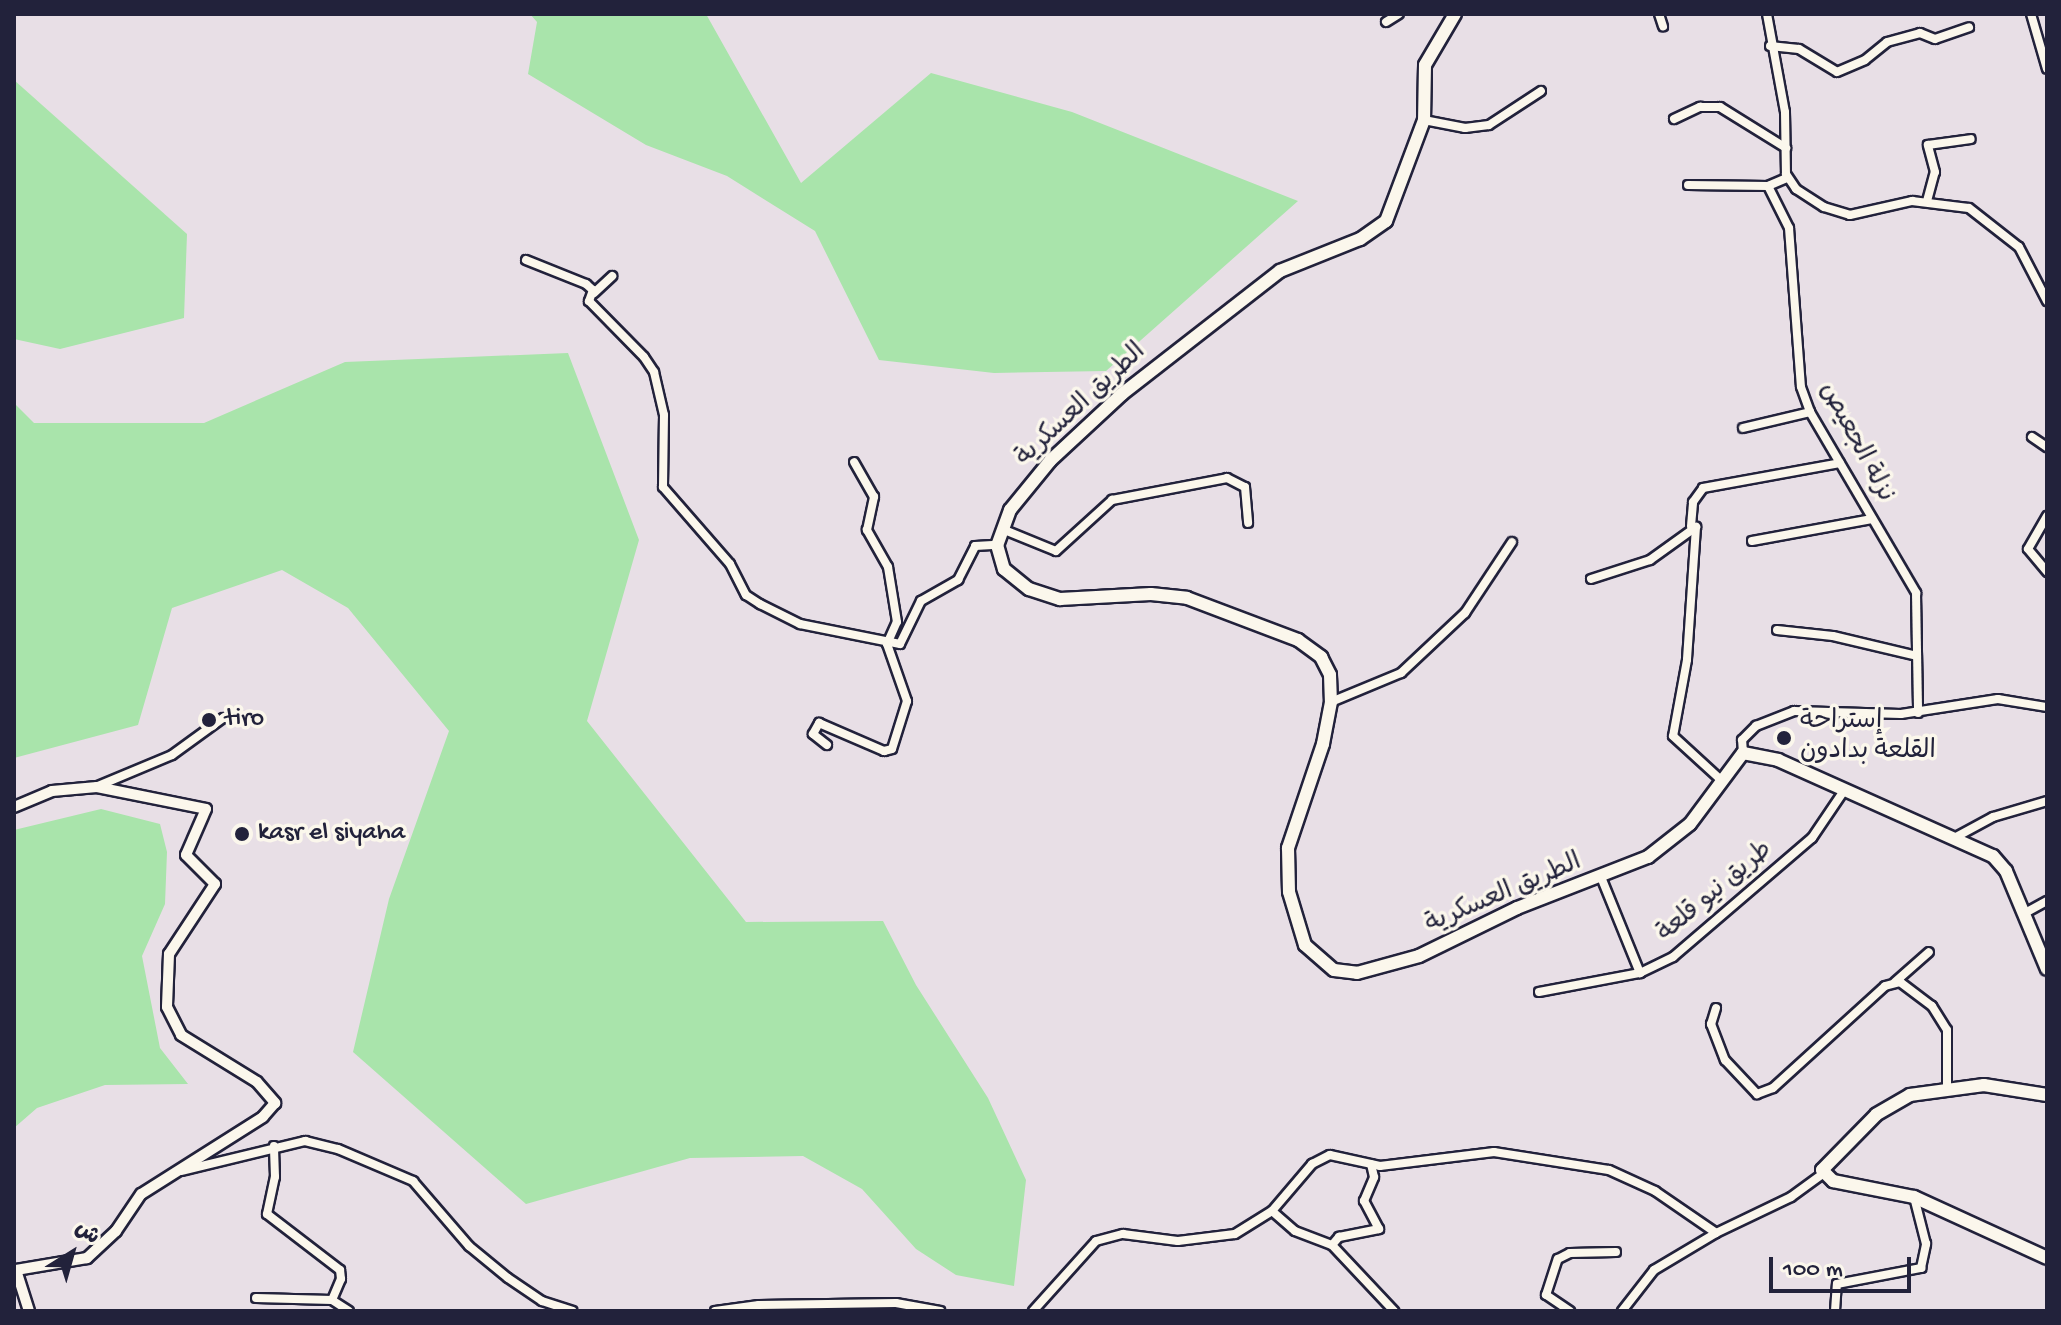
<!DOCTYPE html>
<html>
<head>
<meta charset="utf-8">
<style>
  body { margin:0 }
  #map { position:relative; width:2061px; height:1325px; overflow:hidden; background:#e8dfe6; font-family:"Gochi Hand","Playpen Sans Arabic",sans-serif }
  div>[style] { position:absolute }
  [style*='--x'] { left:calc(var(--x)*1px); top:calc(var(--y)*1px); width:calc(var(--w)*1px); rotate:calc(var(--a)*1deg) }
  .green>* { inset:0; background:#a9e4ab }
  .roads { filter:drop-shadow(2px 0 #22223b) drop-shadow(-2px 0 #22223b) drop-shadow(0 2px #22223b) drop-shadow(0 -2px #22223b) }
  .minor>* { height:8px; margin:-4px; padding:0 4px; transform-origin:4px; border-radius:4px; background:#fbf7ec }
  .tertiary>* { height:10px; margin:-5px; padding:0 5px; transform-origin:5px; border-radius:5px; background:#fbf7ec }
  .secondary>* { height:12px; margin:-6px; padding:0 6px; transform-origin:6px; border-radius:6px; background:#fbf7ec }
  .dots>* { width:22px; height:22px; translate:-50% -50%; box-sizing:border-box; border:4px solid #fbf7ec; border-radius:50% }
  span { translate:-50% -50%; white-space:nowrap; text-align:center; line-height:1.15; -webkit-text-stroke:7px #fbf7ec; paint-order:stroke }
  .street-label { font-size:26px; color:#22223b }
  .poi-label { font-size:26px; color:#22223b }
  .left { translate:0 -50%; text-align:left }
  .frame { position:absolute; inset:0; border:16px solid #22223b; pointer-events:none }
  .north { position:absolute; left:32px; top:1213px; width:80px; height:80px; -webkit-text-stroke:6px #fbf7ec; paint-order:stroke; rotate:37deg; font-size:22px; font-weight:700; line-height:32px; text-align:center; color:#22223b }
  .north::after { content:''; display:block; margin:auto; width:28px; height:36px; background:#22223b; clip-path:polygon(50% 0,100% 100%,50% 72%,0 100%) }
  .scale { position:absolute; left:1769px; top:1257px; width:142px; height:36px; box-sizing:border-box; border:4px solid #22223b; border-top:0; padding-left:10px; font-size:24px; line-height:28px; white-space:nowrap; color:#22223b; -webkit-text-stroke:6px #fbf7ec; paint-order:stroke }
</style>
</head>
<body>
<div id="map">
  <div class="green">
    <div style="clip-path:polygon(530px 14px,706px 14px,801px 183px,931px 73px,1072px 112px,1298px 201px,1106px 371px,994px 373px,879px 360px,815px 231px,727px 176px,646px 145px,528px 74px,537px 22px)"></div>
    <div style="clip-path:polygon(14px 80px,187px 234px,184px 318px,60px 349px,14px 339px)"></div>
    <div style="clip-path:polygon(568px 353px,639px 540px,587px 721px,746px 922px,883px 921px,916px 985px,988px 1098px,1026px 1180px,1014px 1286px,956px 1275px,916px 1249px,862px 1189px,803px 1156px,690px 1158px,526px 1204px,353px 1052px,389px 899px,449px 731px,348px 608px,282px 570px,172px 608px,138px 725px,14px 758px,14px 403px,34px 423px,204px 423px,345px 362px)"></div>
    <div style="clip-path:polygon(101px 809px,160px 824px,167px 852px,165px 904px,142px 956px,160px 1048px,188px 1084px,105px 1085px,37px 1108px,14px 1128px,14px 830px)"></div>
  </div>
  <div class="roads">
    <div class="minor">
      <div style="--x:1659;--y:14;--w:13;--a:72"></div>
      <div style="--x:1767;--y:14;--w:100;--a:79.6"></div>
      <div style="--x:1785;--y:112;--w:62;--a:89.1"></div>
      <div style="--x:1786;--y:174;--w:18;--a:56"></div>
      <div style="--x:1796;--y:189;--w:33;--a:33"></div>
      <div style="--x:1824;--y:207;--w:27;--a:17"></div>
      <div style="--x:1850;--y:215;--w:64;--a:-12.7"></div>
      <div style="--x:1912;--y:201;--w:57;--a:7"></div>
      <div style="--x:1969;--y:208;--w:63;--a:38"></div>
      <div style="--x:2019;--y:247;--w:61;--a:62.6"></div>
      <div style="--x:2031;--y:14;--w:57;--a:73.8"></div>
      <div style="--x:1386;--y:22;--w:15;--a:-32"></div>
      <div style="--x:1770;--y:46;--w:29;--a:6"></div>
      <div style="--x:1799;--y:49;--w:44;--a:31.2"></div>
      <div style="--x:1837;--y:72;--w:30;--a:-23"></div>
      <div style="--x:1865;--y:60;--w:28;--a:-39"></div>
      <div style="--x:1887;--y:42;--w:34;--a:-15"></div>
      <div style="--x:1920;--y:33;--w:16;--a:22"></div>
      <div style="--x:1935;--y:39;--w:36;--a:-19"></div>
      <div style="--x:1674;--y:119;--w:29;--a:-25"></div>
      <div style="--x:1700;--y:107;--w:20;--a:0"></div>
      <div style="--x:1720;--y:107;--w:78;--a:31.8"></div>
      <div style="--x:1424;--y:120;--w:42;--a:11"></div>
      <div style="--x:1465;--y:128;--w:24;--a:-7"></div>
      <div style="--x:1489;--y:125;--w:62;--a:-33.2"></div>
      <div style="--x:1688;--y:185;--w:80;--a:0.7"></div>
      <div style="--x:1768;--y:186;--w:21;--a:-23"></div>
      <div style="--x:1768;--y:186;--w:47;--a:63.4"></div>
      <div style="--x:1789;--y:228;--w:159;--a:85.7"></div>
      <div style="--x:1801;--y:387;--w:27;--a:70"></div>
      <div style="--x:1810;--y:412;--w:210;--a:59.6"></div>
      <div style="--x:1916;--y:593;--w:120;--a:89"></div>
      <div style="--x:1927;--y:201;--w:30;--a:-75"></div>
      <div style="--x:1935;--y:172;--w:28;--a:-105"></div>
      <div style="--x:1928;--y:145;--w:43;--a:-7.9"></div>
      <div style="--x:526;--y:260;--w:65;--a:21.8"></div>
      <div style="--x:586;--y:284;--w:9;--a:41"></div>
      <div style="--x:593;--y:290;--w:12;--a:110"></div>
      <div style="--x:589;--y:301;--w:78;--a:45.5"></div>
      <div style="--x:644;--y:357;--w:18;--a:56"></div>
      <div style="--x:654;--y:372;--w:44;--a:76.9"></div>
      <div style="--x:664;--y:415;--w:72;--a:90.8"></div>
      <div style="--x:663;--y:487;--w:102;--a:49"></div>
      <div style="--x:730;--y:564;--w:35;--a:63"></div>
      <div style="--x:746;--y:595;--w:17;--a:33"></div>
      <div style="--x:760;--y:604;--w:45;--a:26.6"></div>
      <div style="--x:800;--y:624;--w:102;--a:11.3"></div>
      <div style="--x:900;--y:644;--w:48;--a:-64"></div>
      <div style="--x:921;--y:601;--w:43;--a:-29.6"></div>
      <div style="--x:958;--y:580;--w:38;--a:-63"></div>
      <div style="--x:975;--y:546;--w:22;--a:-3"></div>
      <div style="--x:594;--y:293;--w:25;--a:-43"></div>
      <div style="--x:1743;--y:428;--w:69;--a:-13.4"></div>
      <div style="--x:2032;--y:437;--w:18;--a:34"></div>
      <div style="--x:2047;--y:516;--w:38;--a:120"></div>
      <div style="--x:2028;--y:549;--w:30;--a:50"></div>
      <div style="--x:1691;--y:526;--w:24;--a:-85"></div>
      <div style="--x:1693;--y:502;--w:17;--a:-54"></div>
      <div style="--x:1703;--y:488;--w:139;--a:-10.3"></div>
      <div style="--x:1002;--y:529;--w:58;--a:22.2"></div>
      <div style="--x:1056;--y:551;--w:76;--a:-42.3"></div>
      <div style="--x:1112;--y:500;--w:117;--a:-10.8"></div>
      <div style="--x:1227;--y:478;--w:20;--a:27"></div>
      <div style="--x:1245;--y:487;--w:36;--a:85"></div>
      <div style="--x:1752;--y:541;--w:122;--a:-10.4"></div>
      <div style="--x:1591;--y:579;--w:62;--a:-17.9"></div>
      <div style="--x:1650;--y:560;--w:57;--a:-35.7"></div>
      <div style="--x:1696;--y:527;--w:133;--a:93.9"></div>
      <div style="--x:1687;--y:660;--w:77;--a:100.4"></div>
      <div style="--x:1673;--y:736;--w:65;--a:42.5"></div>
      <div style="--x:1777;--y:630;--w:56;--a:6.1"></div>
      <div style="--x:1833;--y:636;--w:86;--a:13.4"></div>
      <div style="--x:1331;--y:702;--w:76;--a:-22.5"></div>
      <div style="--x:1401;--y:673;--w:88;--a:-43.2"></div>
      <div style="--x:1465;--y:613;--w:85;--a:-56.5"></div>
      <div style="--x:827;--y:745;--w:18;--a:-142"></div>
      <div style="--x:813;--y:734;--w:13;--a:-61"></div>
      <div style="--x:819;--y:723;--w:71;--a:23.3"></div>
      <div style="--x:884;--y:751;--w:8;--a:-14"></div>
      <div style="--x:892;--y:749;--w:50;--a:-72.6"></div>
      <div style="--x:907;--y:701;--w:60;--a:-109.3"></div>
      <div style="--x:887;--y:644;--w:24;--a:-66"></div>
      <div style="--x:897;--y:622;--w:56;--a:-99.3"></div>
      <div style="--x:888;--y:567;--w:43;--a:-119.6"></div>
      <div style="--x:867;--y:530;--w:34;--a:-78"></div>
      <div style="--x:874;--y:497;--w:40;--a:-119.7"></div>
      <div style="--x:1743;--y:753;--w:13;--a:-94"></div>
      <div style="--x:1742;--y:740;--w:20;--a:-45"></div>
      <div style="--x:1756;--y:726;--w:41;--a:-21.5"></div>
      <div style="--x:1794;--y:711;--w:107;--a:1.6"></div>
      <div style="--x:1901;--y:714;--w:98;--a:-8.8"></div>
      <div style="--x:1998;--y:699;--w:50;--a:9.3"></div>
      <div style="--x:98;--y:786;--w:80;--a:-22.7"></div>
      <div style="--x:172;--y:755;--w:63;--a:-36"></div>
      <div style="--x:1956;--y:837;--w:42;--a:-28.4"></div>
      <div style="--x:1993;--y:817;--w:56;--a:-16.5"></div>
      <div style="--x:1601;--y:877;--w:104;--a:67.9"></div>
      <div style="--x:2025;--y:913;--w:25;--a:-29"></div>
      <div style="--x:1895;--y:982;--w:45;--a:-41.4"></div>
      <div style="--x:1539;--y:992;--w:103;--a:-10.7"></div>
      <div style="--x:1640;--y:973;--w:37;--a:-26"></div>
      <div style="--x:1673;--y:957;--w:183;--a:-40.6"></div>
      <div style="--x:1812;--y:838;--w:55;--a:-56"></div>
      <div style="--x:1716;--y:1008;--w:17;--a:107"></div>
      <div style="--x:1711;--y:1024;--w:39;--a:69"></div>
      <div style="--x:1725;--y:1060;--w:47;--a:46.7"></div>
      <div style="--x:1757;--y:1094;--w:17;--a:-21"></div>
      <div style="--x:1773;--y:1088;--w:151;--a:-42.3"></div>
      <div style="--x:1885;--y:986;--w:16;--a:-15"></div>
      <div style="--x:1900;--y:982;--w:40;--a:37"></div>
      <div style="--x:1932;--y:1006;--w:28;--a:58"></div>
      <div style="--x:1947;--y:1030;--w:57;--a:90"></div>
      <div style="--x:181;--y:1171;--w:128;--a:-13.6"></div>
      <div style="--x:305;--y:1141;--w:34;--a:14"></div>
      <div style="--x:338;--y:1149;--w:82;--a:23.1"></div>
      <div style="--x:413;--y:1181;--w:86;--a:49.3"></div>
      <div style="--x:469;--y:1246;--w:50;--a:39.4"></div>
      <div style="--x:508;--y:1278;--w:41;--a:34.1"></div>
      <div style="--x:542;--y:1301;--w:32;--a:18"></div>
      <div style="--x:1272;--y:1211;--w:30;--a:41"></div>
      <div style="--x:1295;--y:1231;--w:40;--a:21"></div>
      <div style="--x:1332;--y:1245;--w:91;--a:46.8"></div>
      <div style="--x:1332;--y:1245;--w:11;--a:-49"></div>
      <div style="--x:1339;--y:1237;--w:41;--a:-11.3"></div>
      <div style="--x:1379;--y:1229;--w:32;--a:-118"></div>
      <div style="--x:1364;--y:1201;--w:26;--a:-67"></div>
      <div style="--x:1374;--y:1177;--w:13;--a:-103"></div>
      <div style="--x:256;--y:1298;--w:76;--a:1.5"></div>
      <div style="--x:332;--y:1300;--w:23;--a:-67"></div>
      <div style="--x:341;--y:1279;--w:9;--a:-96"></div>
      <div style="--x:340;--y:1270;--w:92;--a:-142.5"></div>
      <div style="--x:267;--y:1214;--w:38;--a:-78"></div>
      <div style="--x:275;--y:1177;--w:31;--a:-92"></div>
      <div style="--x:332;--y:1300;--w:20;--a:33"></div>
      <div style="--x:715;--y:1311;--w:44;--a:-7.8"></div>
      <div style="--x:759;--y:1305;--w:137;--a:-0.8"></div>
      <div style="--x:896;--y:1303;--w:45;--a:10.3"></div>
      <div style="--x:1033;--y:1311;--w:94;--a:-48"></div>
      <div style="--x:1096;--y:1241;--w:28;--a:-15"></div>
      <div style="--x:1123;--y:1234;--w:55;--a:7.3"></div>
      <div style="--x:1178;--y:1241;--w:57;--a:-7"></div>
      <div style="--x:1235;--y:1234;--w:44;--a:-31.9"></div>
      <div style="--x:1272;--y:1211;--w:62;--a:-49.6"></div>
      <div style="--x:1312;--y:1164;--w:20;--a:-27"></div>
      <div style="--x:1330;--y:1155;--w:51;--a:12.4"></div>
      <div style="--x:1380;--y:1166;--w:115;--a:-7"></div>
      <div style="--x:1494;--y:1152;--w:116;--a:8.9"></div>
      <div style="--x:1609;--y:1170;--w:51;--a:24.5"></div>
      <div style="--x:1655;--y:1191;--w:74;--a:34.5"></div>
      <div style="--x:1716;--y:1233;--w:83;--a:-25.6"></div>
      <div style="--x:1791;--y:1197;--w:39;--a:-36"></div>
      <div style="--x:1570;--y:1311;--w:29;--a:-146"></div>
      <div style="--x:1546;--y:1295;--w:38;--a:-72"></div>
      <div style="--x:1558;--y:1259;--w:13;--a:-27"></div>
      <div style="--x:1570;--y:1253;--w:46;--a:-1.2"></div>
      <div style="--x:1622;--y:1311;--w:52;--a:-52"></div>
      <div style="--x:1654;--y:1270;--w:72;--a:-30.8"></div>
      <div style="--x:1835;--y:1311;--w:27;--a:-86"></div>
      <div style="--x:1837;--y:1284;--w:86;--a:-10.8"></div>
      <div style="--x:1921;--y:1268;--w:25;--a:-78"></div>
      <div style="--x:1926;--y:1244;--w:49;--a:-104.3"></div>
    </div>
    <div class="tertiary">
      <div style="--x:14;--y:807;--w:41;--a:-22.8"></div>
      <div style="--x:52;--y:791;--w:45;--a:-5.1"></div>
      <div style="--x:97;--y:787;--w:111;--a:11.4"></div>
      <div style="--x:206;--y:809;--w:50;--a:113.5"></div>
      <div style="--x:186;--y:855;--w:41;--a:45"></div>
      <div style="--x:215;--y:884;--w:84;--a:123.3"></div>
      <div style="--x:169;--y:954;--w:53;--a:92.2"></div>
      <div style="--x:167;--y:1007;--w:31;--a:63"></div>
      <div style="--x:181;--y:1035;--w:89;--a:31.7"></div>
      <div style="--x:257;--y:1082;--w:28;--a:49"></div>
      <div style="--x:275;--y:1103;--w:18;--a:131"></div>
      <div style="--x:263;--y:1117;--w:144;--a:147.7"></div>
      <div style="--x:141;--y:1194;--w:45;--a:124"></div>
      <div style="--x:116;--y:1231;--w:40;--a:137"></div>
      <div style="--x:87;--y:1258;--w:72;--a:170.4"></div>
      <div style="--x:16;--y:1270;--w:43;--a:72.4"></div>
    </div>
    <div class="secondary">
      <div style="--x:1455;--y:14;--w:59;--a:120.5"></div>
      <div style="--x:1425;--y:65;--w:55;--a:91"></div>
      <div style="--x:1424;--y:120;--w:108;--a:110.6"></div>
      <div style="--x:1386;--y:221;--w:32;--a:145"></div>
      <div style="--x:1360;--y:239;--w:86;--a:158.2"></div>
      <div style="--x:1280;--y:271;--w:200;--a:142.1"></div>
      <div style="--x:1122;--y:394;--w:98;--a:137.1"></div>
      <div style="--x:1050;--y:461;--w:63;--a:129.2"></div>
      <div style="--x:1010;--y:510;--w:37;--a:110"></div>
      <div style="--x:997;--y:545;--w:25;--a:74"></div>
      <div style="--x:1004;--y:569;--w:32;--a:39"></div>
      <div style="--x:1029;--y:589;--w:33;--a:18"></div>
      <div style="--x:1060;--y:599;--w:91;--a:-3.1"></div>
      <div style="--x:1151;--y:594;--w:36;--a:6"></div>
      <div style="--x:1187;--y:598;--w:119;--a:20.7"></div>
      <div style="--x:1298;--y:640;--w:29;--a:36"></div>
      <div style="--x:1321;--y:657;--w:20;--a:63"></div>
      <div style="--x:1330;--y:675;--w:27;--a:88"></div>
      <div style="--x:1331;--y:702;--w:43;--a:100.8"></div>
      <div style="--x:1323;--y:744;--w:110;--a:108.6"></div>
      <div style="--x:1288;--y:848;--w:44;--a:88.7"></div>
      <div style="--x:1289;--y:892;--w:55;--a:73.2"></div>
      <div style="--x:1305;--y:945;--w:38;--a:41"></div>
      <div style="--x:1334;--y:970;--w:23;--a:7"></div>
      <div style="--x:1357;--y:973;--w:64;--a:-15.3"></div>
      <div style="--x:1419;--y:956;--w:109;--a:-26.1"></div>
      <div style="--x:1517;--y:908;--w:141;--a:-21.3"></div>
      <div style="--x:1648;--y:857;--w:53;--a:-38.2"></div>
      <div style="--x:1690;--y:824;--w:89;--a:-53.3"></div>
      <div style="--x:1743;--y:753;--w:36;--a:11"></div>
      <div style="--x:1778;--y:760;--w:235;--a:24.1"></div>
      <div style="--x:1993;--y:856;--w:20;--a:49"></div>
      <div style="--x:2006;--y:871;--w:106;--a:67.3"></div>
      <div style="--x:2047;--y:1095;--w:64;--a:-171"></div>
      <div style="--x:1984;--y:1085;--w:75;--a:172.3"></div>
      <div style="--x:1910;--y:1095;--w:39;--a:150"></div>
      <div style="--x:1876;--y:1115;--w:77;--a:134.5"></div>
      <div style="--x:1822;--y:1170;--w:16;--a:45"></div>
      <div style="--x:1833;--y:1181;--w:83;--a:11.2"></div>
      <div style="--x:1914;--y:1197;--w:146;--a:24.6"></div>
    </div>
  </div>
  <div class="dots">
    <div style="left:209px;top:720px;background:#22223b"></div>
    <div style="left:1784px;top:738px;background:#22223b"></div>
    <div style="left:242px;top:834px;background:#22223b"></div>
  </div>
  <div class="street-label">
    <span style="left:1082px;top:406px;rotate:-43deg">الطريق العسكرية</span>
    <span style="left:1855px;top:443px;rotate:62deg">نزلة الجعيص</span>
    <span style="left:1716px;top:893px;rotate:-40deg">طريق نيو قلعة</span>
    <span style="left:1504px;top:895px;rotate:-23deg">الطريق العسكرية</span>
  </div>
  <div class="poi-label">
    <span class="left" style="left:225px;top:720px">tiro</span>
    <span class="left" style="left:1800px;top:738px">إستراحة<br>القلعة بدادون</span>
    <span class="left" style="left:258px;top:834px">kasr el siyaha</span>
  </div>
  <div class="frame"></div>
  <div class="north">ش</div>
  <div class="scale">100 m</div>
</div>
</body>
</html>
